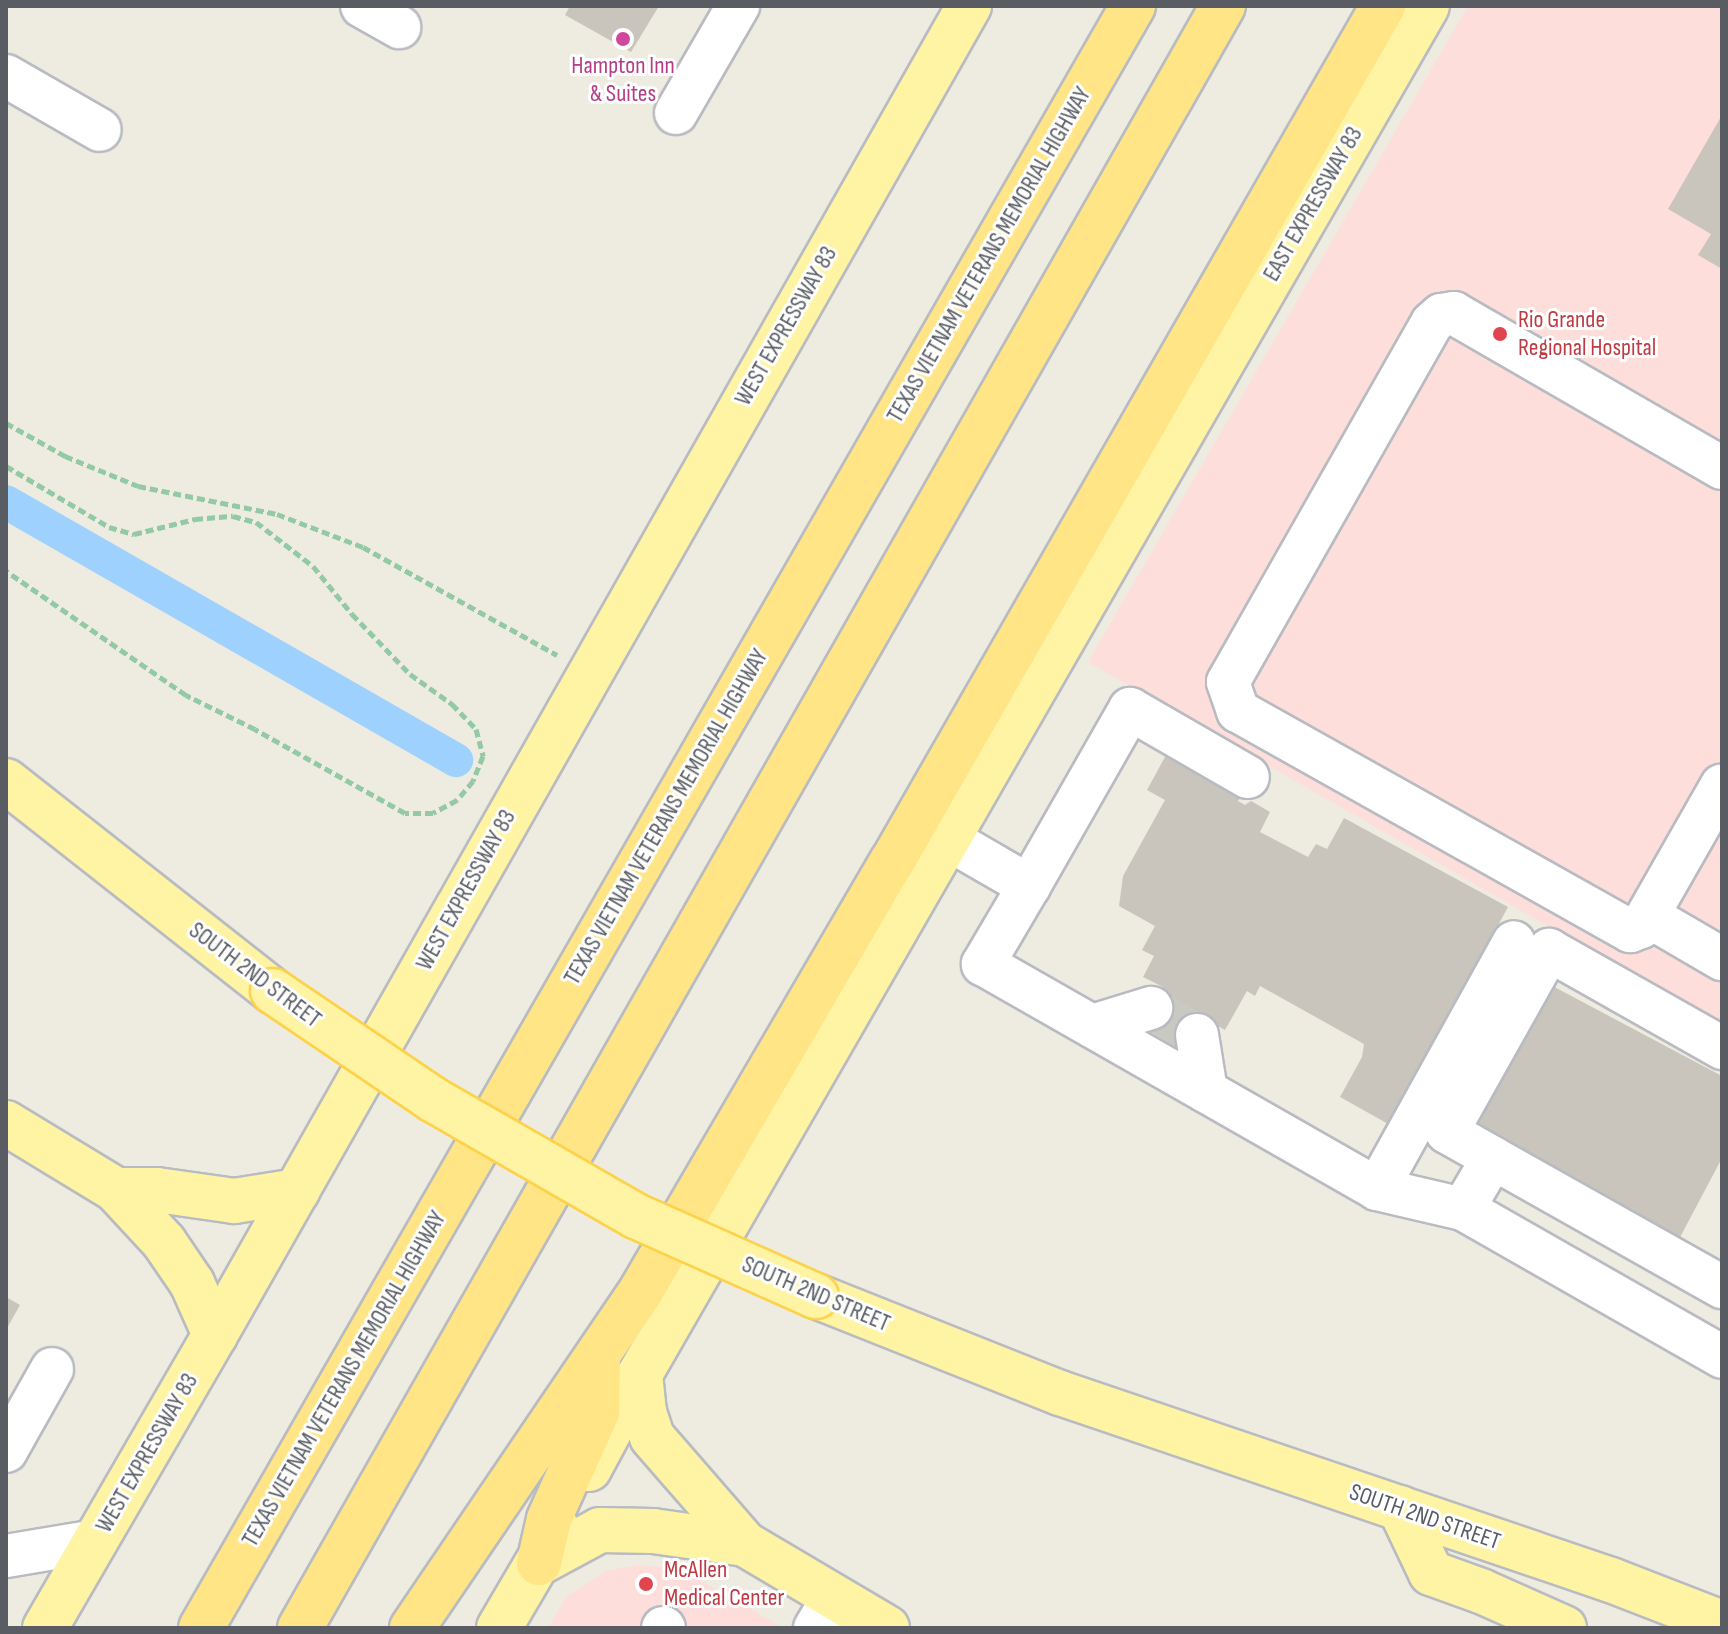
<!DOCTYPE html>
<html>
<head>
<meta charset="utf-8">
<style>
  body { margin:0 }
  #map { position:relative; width:1728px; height:1634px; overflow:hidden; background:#eeebe0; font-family:"Sofia Sans Condensed",sans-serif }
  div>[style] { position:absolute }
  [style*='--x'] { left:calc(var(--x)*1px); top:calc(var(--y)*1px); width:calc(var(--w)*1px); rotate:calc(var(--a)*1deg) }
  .medical>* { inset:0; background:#fddeda }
  .canal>* { height:34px; margin:-17px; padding:0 17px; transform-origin:17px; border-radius:17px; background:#9fd1ff }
  .building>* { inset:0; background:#c9c5bd }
  .minor-tunnel>* { height:42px; margin-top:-21px; transform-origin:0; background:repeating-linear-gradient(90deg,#c9c8c1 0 42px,transparent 0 63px) }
  .path>* { height:5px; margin-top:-2.5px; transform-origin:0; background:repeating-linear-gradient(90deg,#93c9a4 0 8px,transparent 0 12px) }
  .roads { filter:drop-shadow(2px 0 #b8bbc1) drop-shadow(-2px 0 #b8bbc1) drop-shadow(0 2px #b8bbc1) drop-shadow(0 -2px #b8bbc1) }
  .minor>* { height:42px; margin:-21px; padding:0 21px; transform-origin:21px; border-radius:21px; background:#fff }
  .major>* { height:44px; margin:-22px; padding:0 22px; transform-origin:22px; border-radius:22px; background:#fff4a4 }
  .highway>* { height:44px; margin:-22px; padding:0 22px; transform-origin:22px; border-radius:22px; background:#ffe586 }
  .bridges { filter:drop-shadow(2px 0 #fdd24a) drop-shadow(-2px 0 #fdd24a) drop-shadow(0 2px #fdd24a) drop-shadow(0 -2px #fdd24a) }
  .major-bridge>* { height:44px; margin:-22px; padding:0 22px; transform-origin:22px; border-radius:22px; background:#fff4a4 }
  .dots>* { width:22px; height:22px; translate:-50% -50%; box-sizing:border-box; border:4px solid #fff; border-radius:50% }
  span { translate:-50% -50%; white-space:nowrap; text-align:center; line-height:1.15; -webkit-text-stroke:6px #fff; paint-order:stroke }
  .hotel-label { font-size:24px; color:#b23c85 }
  .street-label { font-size:24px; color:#595d63 }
  .health-label { font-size:24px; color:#be3a42 }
  .left { translate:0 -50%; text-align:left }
  .frame { position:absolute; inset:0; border:8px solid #595d63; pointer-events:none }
</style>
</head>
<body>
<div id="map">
  <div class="medical">
    <div style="clip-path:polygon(1468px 6px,1722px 6px,1722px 1026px,1088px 662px)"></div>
    <div style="clip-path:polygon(638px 1565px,680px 1569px,784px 1628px,548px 1628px,566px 1597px,606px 1571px)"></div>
  </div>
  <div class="canal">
    <div style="--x:6;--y:502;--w:519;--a:29.83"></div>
  </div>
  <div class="building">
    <div style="clip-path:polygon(570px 6px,659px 6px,631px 52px,565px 15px)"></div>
    <div style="clip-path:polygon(1722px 115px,1722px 269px,1698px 255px,1711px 234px,1668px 209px)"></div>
    <div style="clip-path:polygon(1166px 755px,1241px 796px,1238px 801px,1245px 805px,1251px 801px,1270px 812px,1260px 832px,1308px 857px,1316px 844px,1327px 849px,1344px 818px,1508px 907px,1390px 1125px,1340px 1097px,1362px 1057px,1364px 1044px,1260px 986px,1255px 996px,1247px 991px,1225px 1030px,1206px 1019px,1188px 1051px,1142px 1025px,1163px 987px,1143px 977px,1154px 956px,1142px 950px,1155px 926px,1119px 906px,1123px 876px,1165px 800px,1147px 790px)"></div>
    <div style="clip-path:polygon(1545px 982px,1722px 1076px,1722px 1158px,1677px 1243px,1466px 1130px)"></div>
    <div style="clip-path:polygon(6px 1297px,20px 1305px,6px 1330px)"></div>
  </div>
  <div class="minor-tunnel">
    <div style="--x:1151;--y:1008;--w:53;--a:30.4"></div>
  </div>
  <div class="path">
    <div style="--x:6;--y:423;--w:68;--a:29.2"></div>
    <div style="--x:65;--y:456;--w:79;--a:22.3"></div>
    <div style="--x:138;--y:486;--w:142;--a:11.4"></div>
    <div style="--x:277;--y:514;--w:92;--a:21"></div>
    <div style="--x:363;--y:547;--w:222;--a:29.1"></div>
    <div style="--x:6;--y:466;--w:120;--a:30.6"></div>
    <div style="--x:109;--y:527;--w:26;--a:16"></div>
    <div style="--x:134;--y:534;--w:63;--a:-13.8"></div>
    <div style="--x:195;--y:519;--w:38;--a:-5"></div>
    <div style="--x:233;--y:516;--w:24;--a:15"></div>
    <div style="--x:256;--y:522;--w:72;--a:37.7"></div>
    <div style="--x:313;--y:566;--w:62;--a:50.9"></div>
    <div style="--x:352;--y:614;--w:83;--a:46"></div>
    <div style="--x:410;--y:674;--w:52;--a:35.5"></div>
    <div style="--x:452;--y:704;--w:35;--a:46"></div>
    <div style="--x:476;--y:729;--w:28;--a:75"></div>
    <div style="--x:483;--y:756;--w:27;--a:112"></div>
    <div style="--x:473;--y:781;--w:25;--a:130"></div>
    <div style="--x:457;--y:800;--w:27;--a:152"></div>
    <div style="--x:433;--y:813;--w:28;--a:180"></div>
    <div style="--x:405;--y:813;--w:172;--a:-150.8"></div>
    <div style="--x:255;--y:729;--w:77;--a:-153.8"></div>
    <div style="--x:186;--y:695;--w:219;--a:-145.4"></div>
  </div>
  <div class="roads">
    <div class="minor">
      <div style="--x:362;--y:6;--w:43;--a:29.6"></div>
      <div style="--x:6;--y:76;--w:108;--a:29.9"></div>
      <div style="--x:676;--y:113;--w:124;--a:-59.9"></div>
      <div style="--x:1722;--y:468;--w:310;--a:-150"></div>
      <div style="--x:1454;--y:313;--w:13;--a:171"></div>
      <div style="--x:1441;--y:315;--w:12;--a:138"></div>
      <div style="--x:1432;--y:323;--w:413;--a:119.6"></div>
      <div style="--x:1228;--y:682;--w:31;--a:71"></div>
      <div style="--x:1238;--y:711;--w:450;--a:29.3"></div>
      <div style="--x:1630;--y:931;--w:12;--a:-20"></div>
      <div style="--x:1641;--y:927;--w:163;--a:-60.3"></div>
      <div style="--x:948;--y:839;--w:94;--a:30.1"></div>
      <div style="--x:1029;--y:886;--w:204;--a:-60.3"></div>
      <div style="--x:1130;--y:709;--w:136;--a:30"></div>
      <div style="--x:1029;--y:886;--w:91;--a:120.5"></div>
      <div style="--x:983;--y:964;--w:454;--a:29.7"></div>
      <div style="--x:1377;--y:1189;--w:88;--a:13.1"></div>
      <div style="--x:1463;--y:1209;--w:298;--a:29.7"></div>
      <div style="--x:1648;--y:916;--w:86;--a:30.2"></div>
      <div style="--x:1092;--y:1026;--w:62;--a:-17"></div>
      <div style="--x:1197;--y:1035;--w:57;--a:80.9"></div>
      <div style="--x:1493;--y:1158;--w:53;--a:-150.5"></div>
      <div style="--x:1447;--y:1132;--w:209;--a:-60.7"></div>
      <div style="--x:1549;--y:950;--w:199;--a:29.5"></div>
      <div style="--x:1377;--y:1189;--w:282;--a:-61"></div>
      <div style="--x:1463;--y:1209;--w:59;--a:-59.5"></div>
      <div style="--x:1493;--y:1158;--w:263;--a:29.4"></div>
      <div style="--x:6;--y:1451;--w:94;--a:-60.7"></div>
      <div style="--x:6;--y:1556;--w:91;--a:-9.5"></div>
      <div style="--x:663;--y:1628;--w:1;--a:0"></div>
      <div style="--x:815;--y:1628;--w:37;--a:-59"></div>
    </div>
    <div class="major">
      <div style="--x:6;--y:781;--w:340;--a:38.2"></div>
      <div style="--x:6;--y:1123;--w:129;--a:31.3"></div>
      <div style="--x:116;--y:1190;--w:71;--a:47.3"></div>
      <div style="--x:164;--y:1242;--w:50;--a:55.7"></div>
      <div style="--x:192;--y:1283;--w:57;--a:66.1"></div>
      <div style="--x:116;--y:1190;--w:41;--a:0"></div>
      <div style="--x:157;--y:1190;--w:78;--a:8.1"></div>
      <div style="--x:234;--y:1201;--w:64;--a:-9"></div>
      <div style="--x:816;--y:1296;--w:263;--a:21.7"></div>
      <div style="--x:1060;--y:1393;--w:582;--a:18.75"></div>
      <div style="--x:1611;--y:1580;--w:119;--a:21.2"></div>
      <div style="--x:640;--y:1374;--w:38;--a:84"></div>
      <div style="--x:644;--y:1412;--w:26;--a:72"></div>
      <div style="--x:652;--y:1437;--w:142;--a:49"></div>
      <div style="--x:745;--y:1544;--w:165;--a:30.6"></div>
      <div style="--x:589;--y:1469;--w:108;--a:-61.8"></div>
      <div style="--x:640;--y:1374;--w:1578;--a:-60.09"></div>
      <div style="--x:1400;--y:1508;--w:72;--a:64.5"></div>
      <div style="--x:1431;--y:1573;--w:53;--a:19.8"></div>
      <div style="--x:1481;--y:1591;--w:91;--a:24"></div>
      <div style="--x:539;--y:1563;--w:69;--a:-28.4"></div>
      <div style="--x:600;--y:1530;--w:53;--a:1.1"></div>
      <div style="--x:653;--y:1531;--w:93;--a:8"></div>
      <div style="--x:45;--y:1628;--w:339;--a:-59.9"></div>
      <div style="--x:215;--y:1335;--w:1528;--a:-60.43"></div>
      <div style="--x:499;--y:1628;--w:115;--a:-59.6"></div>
    </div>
    <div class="highway">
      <div style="--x:539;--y:1563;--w:45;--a:-77.2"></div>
      <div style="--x:549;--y:1519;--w:117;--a:-65.8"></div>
      <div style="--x:597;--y:1412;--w:56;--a:-89"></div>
      <div style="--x:201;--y:1628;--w:1871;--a:-60.12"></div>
      <div style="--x:300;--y:1628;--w:1866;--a:-60.36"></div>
      <div style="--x:412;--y:1628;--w:410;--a:-55.8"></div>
      <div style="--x:642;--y:1289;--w:495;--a:-59.7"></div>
      <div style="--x:892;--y:862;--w:987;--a:-60.16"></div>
    </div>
  </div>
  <div class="bridges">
    <div class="major-bridge">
      <div style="--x:273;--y:991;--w:194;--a:34.1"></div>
      <div style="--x:434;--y:1100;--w:233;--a:29.9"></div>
      <div style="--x:636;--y:1216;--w:197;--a:24"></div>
    </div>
  </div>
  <div class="dots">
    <div style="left:623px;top:39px;background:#d1479c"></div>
    <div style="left:1500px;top:334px;background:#e0444e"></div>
    <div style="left:646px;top:1584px;background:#e0444e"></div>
  </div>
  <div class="hotel-label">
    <span style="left:623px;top:80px">Hampton Inn<br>&amp; Suites</span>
  </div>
  <div class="street-label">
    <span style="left:1313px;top:204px;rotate:-60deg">EAST EXPRESSWAY 83</span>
    <span style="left:989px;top:255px;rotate:-60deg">TEXAS VIETNAM VETERANS MEMORIAL HIGHWAY</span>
    <span style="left:786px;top:326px;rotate:-60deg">WEST EXPRESSWAY 83</span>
    <span style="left:666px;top:817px;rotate:-60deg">TEXAS VIETNAM VETERANS MEMORIAL HIGHWAY</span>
    <span style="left:466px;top:890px;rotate:-61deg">WEST EXPRESSWAY 83</span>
    <span style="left:255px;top:975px;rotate:37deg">SOUTH 2ND STREET</span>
    <span style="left:816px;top:1294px;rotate:23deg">SOUTH 2ND STREET</span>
    <span style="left:344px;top:1379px;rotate:-60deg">TEXAS VIETNAM VETERANS MEMORIAL HIGHWAY</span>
    <span style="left:147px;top:1453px;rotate:-60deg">WEST EXPRESSWAY 83</span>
    <span style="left:1425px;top:1517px;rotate:19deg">SOUTH 2ND STREET</span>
  </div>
  <div class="health-label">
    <span class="left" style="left:1518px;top:334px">Rio Grande<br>Regional Hospital</span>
    <span class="left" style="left:664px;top:1584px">McAllen<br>Medical Center</span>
  </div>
  <div class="frame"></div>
</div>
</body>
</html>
